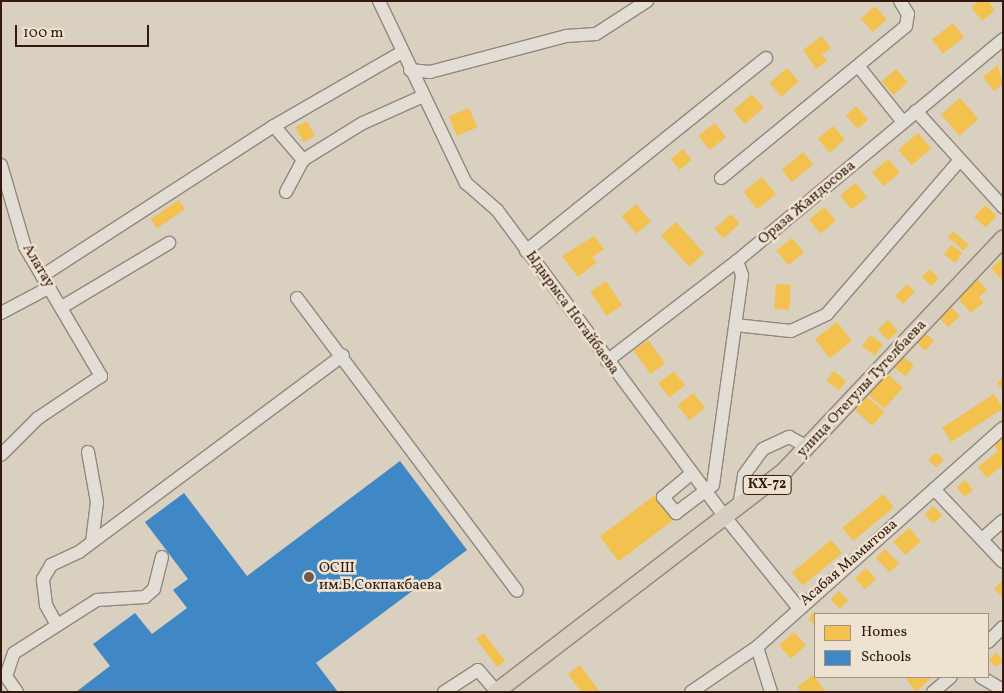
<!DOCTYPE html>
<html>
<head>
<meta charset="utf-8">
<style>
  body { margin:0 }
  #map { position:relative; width:1004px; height:693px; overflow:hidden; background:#dad0c0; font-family:Vollkorn,serif }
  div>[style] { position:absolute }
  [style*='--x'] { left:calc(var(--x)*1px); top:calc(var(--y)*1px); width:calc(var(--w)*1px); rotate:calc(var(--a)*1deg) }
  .homes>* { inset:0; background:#f2c14e; transform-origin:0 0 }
  .schools>* { inset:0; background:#3f88c5 }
  .roads { filter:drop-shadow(1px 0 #90877d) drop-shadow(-1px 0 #90877d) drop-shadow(0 1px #90877d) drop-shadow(0 -1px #90877d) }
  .minor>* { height:12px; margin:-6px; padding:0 6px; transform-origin:6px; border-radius:6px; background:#e2ded6 }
  .major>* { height:16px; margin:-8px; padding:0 8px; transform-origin:8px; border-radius:8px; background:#d7cec1 }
  .dots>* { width:14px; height:14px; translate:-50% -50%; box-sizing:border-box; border:2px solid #eee2d0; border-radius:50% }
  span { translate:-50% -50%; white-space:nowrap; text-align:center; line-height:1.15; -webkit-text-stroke:5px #eee2d0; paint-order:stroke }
  .shield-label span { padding:1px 4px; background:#eee2d0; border:1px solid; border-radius:4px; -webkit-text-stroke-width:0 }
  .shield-label { font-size:14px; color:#33190f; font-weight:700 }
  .street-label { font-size:15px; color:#33190f }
  .poi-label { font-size:15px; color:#33190f }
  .left { translate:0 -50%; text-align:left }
  .frame { position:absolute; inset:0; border:2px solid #33190f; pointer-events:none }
  .legend { position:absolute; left:814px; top:613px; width:175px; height:65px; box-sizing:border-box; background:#eee2d0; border:1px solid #a39283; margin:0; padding:6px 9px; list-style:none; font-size:15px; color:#33190f }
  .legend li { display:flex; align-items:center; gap:10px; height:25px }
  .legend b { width:25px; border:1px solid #a39283 }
  .scale { position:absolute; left:15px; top:25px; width:134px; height:22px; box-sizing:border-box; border:2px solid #33190f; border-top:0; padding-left:6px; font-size:15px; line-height:18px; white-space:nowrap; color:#33190f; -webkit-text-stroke:4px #eee2d0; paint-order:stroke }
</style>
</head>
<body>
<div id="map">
  <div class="homes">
    <div style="clip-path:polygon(979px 1px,988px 1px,995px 10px,982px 21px,971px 7px)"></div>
    <div style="left:875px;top:6px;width:18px;height:19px;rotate:49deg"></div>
    <div style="left:953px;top:23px;width:18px;height:27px;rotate:52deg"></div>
    <div style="clip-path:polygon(822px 36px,831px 48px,822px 55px,827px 61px,816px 69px,803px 50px)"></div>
    <div style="clip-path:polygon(998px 65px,1003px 84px,994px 91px,983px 77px)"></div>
    <div style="left:787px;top:68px;width:18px;height:23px;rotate:49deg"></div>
    <div style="left:896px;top:69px;width:18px;height:19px;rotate:49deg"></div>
    <div style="left:752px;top:94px;width:18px;height:25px;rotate:49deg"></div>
    <div style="left:960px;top:98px;width:28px;height:25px;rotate:49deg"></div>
    <div style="left:856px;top:106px;width:18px;height:14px;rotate:47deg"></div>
    <div style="left:469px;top:108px;width:21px;height:22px;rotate:67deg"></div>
    <div style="left:307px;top:121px;width:17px;height:13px;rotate:62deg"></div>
    <div style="left:715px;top:123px;width:18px;height:21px;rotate:52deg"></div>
    <div style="left:833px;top:126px;width:18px;height:20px;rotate:49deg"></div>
    <div style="left:918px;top:133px;width:20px;height:26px;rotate:49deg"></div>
    <div style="left:683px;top:149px;width:14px;height:16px;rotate:51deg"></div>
    <div style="left:803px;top:152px;width:16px;height:28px;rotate:50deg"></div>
    <div style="left:888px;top:159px;width:18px;height:21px;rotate:49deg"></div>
    <div style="left:762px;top:177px;width:22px;height:24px;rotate:51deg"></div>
    <div style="left:856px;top:183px;width:18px;height:20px;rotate:52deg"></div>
    <div style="left:179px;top:200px;width:11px;height:34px;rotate:56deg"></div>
    <div style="left:636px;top:204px;width:23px;height:19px;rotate:50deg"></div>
    <div style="left:985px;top:205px;width:16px;height:16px;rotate:43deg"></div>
    <div style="left:824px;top:207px;width:18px;height:20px;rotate:49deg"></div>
    <div style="left:731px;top:214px;width:13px;height:22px;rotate:48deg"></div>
    <div style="left:676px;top:222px;width:42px;height:20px;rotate:48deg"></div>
    <div style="left:953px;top:231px;width:21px;height:8px;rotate:41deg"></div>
    <div style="clip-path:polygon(594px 236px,604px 249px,592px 257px,597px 262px,578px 277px,562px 256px)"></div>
    <div style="left:792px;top:238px;width:19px;height:20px;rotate:51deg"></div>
    <div style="left:951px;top:245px;width:14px;height:12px;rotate:36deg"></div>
    <div style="clip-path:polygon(1003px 258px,1003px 278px,1001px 279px,991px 268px)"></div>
    <div style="left:929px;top:269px;width:13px;height:11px;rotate:42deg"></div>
    <div style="clip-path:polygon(977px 279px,987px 290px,979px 297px,984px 302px,971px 313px,957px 297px)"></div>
    <div style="left:606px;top:281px;width:29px;height:19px;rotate:56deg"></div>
    <div style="left:776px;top:284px;width:15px;height:25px;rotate:4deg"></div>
    <div style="left:907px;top:284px;width:11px;height:17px;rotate:45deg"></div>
    <div style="left:950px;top:306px;width:14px;height:16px;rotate:45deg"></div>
    <div style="left:888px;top:320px;width:15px;height:14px;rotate:48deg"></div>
    <div style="left:837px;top:322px;width:24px;height:28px;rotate:52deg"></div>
    <div style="left:923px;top:331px;width:15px;height:13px;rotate:42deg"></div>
    <div style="left:870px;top:335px;width:16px;height:14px;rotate:35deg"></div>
    <div style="left:648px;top:340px;width:29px;height:18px;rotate:54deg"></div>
    <div style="left:902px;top:356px;width:15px;height:14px;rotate:37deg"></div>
    <div style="left:674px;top:371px;width:18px;height:20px;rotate:52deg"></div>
    <div style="left:834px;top:371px;width:16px;height:12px;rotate:40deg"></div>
    <div style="left:885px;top:372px;width:24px;height:28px;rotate:42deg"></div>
    <div style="clip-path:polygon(1003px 378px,1003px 390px,997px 383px)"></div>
    <div style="left:693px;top:393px;width:19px;height:20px;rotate:51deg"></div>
    <div style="left:994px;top:394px;width:17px;height:62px;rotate:57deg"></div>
    <div style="left:867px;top:397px;width:23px;height:18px;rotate:41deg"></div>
    <div style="clip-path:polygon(1003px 438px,1003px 465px,987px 478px,978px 467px,998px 451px,993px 444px)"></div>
    <div style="left:936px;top:452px;width:11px;height:11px;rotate:45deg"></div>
    <div style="left:965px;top:480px;width:13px;height:11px;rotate:51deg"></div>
    <div style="left:883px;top:494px;width:17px;height:53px;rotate:50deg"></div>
    <div style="left:655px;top:495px;width:31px;height:69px;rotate:53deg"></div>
    <div style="left:933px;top:506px;width:13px;height:12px;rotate:45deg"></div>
    <div style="left:909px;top:528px;width:18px;height:21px;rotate:49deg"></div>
    <div style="left:831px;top:540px;width:17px;height:51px;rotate:50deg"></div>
    <div style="left:885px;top:549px;width:20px;height:13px;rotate:45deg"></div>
    <div style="left:866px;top:568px;width:15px;height:15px;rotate:48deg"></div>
    <div style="clip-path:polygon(1003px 580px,1003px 597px,994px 589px)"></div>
    <div style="left:839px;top:591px;width:13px;height:12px;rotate:45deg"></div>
    <div style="clip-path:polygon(815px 611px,815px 625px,808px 619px)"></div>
    <div style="left:794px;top:632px;width:18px;height:20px;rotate:49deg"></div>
    <div style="left:484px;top:633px;width:35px;height:10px;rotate:53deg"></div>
    <div style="clip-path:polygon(997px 652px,1003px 662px,996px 667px,989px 660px)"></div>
    <div style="clip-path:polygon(580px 665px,600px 692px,581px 692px,568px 674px)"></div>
    <div style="clip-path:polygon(813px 675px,826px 692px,801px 692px,797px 687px)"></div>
    <div style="clip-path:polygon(905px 677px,932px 677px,916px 692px)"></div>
  </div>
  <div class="schools">
    <div style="clip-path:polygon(400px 461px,467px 550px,316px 663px,338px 692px,76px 692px,110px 666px,93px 644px,135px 613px,152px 634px,187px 608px,173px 590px,188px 579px,145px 522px,184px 493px,247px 576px)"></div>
  </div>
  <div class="roads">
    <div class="minor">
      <div style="--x:379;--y:1;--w:202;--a:64.5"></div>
      <div style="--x:466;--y:183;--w:41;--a:41.1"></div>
      <div style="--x:497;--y:210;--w:382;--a:53.4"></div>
      <div style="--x:725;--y:517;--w:116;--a:51"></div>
      <div style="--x:859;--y:67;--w:70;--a:51.3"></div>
      <div style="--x:410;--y:70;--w:20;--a:6"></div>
      <div style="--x:430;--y:72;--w:141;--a:-14.8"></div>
      <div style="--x:566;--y:36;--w:30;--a:-4"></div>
      <div style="--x:596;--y:34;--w:61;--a:-32.9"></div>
      <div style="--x:916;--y:111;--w:130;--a:47.8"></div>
      <div style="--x:274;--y:126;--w:45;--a:49.5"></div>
      <div style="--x:1;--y:165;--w:85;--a:73.7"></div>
      <div style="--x:25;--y:247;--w:150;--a:59.5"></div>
      <div style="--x:101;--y:376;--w:76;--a:146.3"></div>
      <div style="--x:38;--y:418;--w:52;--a:135"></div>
      <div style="--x:721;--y:178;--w:239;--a:-39.4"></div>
      <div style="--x:906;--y:26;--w:12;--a:-81"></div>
      <div style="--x:908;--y:14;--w:15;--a:-122"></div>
      <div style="--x:286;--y:192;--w:36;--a:-62"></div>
      <div style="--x:303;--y:160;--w:70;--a:-31.7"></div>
      <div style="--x:363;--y:123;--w:66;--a:-24.2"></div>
      <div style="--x:526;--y:251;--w:308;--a:-38.8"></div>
      <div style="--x:42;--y:276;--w:276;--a:-32.9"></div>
      <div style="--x:274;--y:126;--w:148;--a:-30"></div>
      <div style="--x:297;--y:298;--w:366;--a:53.1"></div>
      <div style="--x:62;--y:307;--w:125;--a:-30.9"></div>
      <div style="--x:1;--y:313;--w:55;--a:-28"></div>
      <div style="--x:735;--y:325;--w:56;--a:6.1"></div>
      <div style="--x:791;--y:331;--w:40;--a:-25"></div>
      <div style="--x:827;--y:314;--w:202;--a:-49.2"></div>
      <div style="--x:607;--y:361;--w:164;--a:-37.6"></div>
      <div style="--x:737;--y:261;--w:346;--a:-39.8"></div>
      <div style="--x:88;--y:452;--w:51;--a:79.8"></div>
      <div style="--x:97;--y:502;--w:40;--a:97.1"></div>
      <div style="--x:692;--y:473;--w:38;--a:140"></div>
      <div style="--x:663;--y:497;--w:21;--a:51"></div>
      <div style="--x:676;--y:513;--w:46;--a:-37.1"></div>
      <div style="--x:713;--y:485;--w:212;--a:-82.1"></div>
      <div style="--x:742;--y:275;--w:15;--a:-110"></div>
      <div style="--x:934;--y:489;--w:100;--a:46.6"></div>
      <div style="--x:739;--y:507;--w:32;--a:-81"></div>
      <div style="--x:744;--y:475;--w:32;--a:-54"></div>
      <div style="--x:763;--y:449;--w:29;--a:-25"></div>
      <div style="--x:789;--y:437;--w:21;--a:28"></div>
      <div style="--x:982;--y:539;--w:28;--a:-41"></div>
      <div style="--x:57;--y:625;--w:23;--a:-119"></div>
      <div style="--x:46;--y:605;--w:26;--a:-97"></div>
      <div style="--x:43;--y:579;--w:16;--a:-60"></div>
      <div style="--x:51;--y:565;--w:31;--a:-25"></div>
      <div style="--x:79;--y:552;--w:329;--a:-36.7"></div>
      <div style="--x:988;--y:642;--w:21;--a:-45"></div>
      <div style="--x:757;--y:647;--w:47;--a:72.7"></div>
      <div style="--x:981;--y:677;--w:26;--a:31"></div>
      <div style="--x:17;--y:692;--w:19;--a:-125"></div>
      <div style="--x:6;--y:676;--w:24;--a:-71"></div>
      <div style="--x:14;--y:653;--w:98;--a:-32.6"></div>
      <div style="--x:97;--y:600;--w:48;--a:-3.6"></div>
      <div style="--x:145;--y:597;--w:12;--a:-42"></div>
      <div style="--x:154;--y:589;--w:33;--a:-76"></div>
      <div style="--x:444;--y:692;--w:40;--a:-32.9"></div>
      <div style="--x:478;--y:670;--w:28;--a:49"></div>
      <div style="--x:691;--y:692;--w:80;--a:-34.3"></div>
      <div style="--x:757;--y:647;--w:329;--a:-41.7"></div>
      <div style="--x:933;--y:692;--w:23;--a:-40"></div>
    </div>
    <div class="major">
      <div style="--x:496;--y:692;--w:364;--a:-37.5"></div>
      <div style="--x:785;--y:470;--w:318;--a:-46.7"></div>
    </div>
  </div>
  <div class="dots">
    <div style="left:309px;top:577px;background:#6d594d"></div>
  </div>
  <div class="shield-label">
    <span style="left:767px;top:485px">КХ-72</span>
  </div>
  <div class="street-label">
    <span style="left:807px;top:203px;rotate:-40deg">Ораза Жандосова</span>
    <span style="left:38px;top:266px;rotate:59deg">Алатау</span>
    <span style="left:572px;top:313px;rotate:54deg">Ыдырыса Ногайбаева</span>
    <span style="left:862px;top:389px;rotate:-47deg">улица Отегулы Тугелбаева</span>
    <span style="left:849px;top:563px;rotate:-41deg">Асабая Мамытова</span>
  </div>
  <div class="poi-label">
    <span class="left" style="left:319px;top:577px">ОСШ<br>им.Б.Сокпакбаева</span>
  </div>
  <div class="frame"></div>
  <ul class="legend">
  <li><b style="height:14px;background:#f2c14e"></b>Homes</li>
  <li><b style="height:14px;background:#3f88c5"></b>Schools</li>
  </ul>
  <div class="scale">100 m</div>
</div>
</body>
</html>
